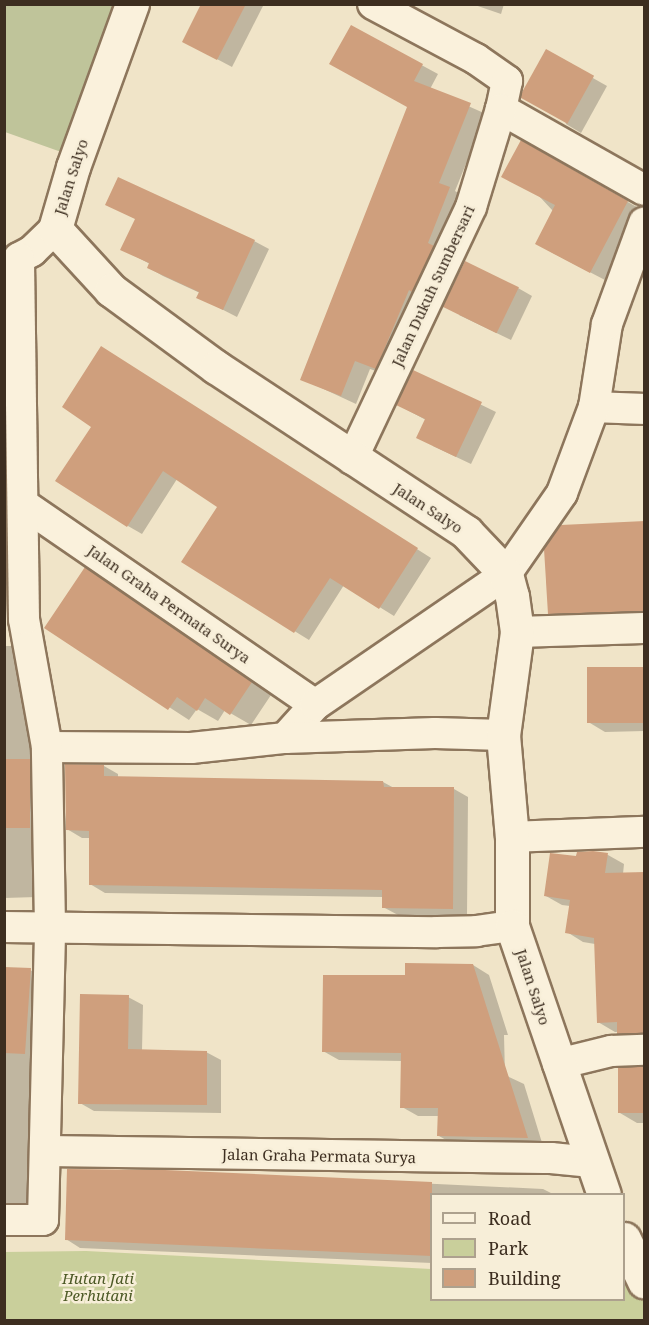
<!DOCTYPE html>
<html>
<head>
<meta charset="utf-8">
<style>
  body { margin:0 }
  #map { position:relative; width:649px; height:1325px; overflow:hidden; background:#f0e4c8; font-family:"Noto Serif",serif }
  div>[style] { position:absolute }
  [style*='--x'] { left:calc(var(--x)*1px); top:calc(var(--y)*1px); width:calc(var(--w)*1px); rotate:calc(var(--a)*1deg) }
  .green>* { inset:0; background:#c9cf9b }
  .cemetery>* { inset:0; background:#bfc49a }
  .shadow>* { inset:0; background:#0003 }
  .building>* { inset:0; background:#cf9f7d; transform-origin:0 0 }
  .roads { filter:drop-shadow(2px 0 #8d765c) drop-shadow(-2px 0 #8d765c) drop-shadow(0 2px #8d765c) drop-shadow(0 -2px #8d765c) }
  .street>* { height:30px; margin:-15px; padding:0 15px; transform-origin:15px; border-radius:15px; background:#faf1dc }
  .secondary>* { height:33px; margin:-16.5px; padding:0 16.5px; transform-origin:16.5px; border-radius:16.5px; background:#faf1dc }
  span { translate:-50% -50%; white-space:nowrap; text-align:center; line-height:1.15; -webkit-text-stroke:5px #f7eed8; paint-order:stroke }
  .street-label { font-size:15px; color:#3d2e20 }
  .park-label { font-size:15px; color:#4d5a26; font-style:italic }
  .frame { position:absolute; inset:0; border:6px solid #3d2e20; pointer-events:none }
  .legend { position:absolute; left:430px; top:1193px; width:195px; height:108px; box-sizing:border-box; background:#f7eed8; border:2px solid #ada18e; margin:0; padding:8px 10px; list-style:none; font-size:18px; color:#3d2e20 }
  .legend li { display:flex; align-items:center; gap:12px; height:30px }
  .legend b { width:30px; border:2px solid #ada18e }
</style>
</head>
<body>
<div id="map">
  <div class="green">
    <div style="clip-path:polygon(86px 1251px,431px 1269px,432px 1300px,624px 1300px,624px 1284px,644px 1291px,644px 1320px,5px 1320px,4px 1252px)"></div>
  </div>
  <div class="cemetery">
    <div style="clip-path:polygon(5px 5px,116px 5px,64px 153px,5px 132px)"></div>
  </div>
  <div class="shadow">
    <div style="clip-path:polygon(203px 4px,264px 4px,232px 67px,198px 49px)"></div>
    <div style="clip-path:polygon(472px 4px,504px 4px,501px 14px)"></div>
    <div style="clip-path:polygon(351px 27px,438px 74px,430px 89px,486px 114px,455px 191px,465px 197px,391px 376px,370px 369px,356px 404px,302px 379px,409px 106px)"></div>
    <div style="clip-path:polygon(547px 52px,607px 86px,581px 133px,566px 124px)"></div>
    <div style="clip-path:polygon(521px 142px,642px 210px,605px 280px,551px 252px,553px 211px,539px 196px)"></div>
    <div style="clip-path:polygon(107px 204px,254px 241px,269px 249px,237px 317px,198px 297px,200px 293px,163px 276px,149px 268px,150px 264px,122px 249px,136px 219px)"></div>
    <div style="clip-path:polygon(518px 288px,532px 296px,511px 340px,459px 315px)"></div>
    <div style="clip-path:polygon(4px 292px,12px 586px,4px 585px)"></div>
    <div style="clip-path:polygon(116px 357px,431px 558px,394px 616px,344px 585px,309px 640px,183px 562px,220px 506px,177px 479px,142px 534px,128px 526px,93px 426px)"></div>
    <div style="clip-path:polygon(414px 372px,496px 412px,471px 464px,433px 446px,426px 420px,398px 405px)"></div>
    <div style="clip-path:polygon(644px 522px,644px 619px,564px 622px,549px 613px)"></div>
    <div style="clip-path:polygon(105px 581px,271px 695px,251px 725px,225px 710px,218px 721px,197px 709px,189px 720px,47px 628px)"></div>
    <div style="clip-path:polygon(4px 646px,11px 646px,25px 654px,31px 762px,44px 769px,37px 897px,4px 898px)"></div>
    <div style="clip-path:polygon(644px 668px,644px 731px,605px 732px,590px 723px)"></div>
    <div style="clip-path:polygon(104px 766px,118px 774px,118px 778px,383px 782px,394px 788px,454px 789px,468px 797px,467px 916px,398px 915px,383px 907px,383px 897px,105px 893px,90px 884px,91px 838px,82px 838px,67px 829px)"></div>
    <div style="clip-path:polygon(578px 853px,608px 855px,624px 864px,623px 874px,644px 1031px,615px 1032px,598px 1022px,595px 944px,583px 942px,567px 932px,570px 906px,562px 905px,546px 896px)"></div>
    <div style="clip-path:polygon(473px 965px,489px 975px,508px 1035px,504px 1035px,505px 1075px,524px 1084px,543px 1146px,455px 1145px,439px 1136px,439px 1116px,418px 1116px,402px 1107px,402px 1061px,339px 1060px,323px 1051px,406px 976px)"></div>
    <div style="clip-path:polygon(4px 968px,30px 970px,45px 978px,30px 1210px,4px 1218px)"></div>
    <div style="clip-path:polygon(128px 997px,143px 1005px,142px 1051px,206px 1052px,221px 1060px,221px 1113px,94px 1111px,80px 1103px)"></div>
    <div style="clip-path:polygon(644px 1072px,644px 1123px,637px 1123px,620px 1113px)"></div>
    <div style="clip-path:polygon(186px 1172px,543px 1189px,553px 1194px,432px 1194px,432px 1263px,80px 1248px,66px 1239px)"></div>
  </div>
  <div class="building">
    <div style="clip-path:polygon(201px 4px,246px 4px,217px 60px,182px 42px)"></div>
    <div style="clip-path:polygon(351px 25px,423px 64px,414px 81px,471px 103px,439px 183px,450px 187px,428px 243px,434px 246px,412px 292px,409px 290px,376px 369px,355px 361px,341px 396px,300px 380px,407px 107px,329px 64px)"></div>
    <div style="left:546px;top:49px;width:55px;height:55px;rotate:29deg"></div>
    <div style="clip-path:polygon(521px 140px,628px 201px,590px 273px,535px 244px,555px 205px,501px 177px)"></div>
    <div style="clip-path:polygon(118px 177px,255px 240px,223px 310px,196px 298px,199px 292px,147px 268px,149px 263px,120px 250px,135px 219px,105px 205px)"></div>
    <div style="left:465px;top:261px;width:60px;height:51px;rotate:26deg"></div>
    <div style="clip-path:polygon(101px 346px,418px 548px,379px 609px,330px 578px,294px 633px,181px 562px,217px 507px,163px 471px,127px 527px,55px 481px,91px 427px,62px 407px)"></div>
    <div style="clip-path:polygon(413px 370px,482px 402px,456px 457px,416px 438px,425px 419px,396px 405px)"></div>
    <div style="clip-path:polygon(645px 521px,645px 611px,548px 614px,544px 549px,561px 525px)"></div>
    <div style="clip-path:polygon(85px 567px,252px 682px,230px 715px,205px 698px,197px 711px,177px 697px,168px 710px,44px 628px)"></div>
    <div style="left:645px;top:667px;width:56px;height:58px;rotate:90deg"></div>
    <div style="left:4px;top:759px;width:26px;height:69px"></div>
    <div style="clip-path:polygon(65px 764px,104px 765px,104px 776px,383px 781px,384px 787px,454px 787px,453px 909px,382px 908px,382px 890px,89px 885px,89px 831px,66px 830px)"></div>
    <div style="clip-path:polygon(593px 851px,608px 853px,605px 873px,645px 872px,645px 1033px,617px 1034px,617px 1022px,597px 1023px,594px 938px,565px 933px,570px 900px,544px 896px,550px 853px,576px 856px,577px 852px)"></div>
    <div style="clip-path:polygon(405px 963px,473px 964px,528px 1138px,437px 1136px,438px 1108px,400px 1108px,401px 1053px,322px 1052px,323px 975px,405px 975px)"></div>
    <div style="clip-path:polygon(4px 967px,31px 968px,25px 1054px,4px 1053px)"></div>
    <div style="clip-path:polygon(80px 994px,129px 995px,128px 1049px,207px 1051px,207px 1105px,78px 1104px)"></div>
    <div style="left:645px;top:1067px;width:46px;height:27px;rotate:90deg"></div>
    <div style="clip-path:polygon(67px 1169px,165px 1170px,432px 1182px,432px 1256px,65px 1240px)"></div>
  </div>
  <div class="roads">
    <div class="street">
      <div style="--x:373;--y:4;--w:117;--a:28.1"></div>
      <div style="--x:476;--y:59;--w:38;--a:35"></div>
      <div style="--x:507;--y:81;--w:29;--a:102"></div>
      <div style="--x:501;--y:109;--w:164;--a:29.5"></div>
      <div style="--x:19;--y:258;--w:15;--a:-28"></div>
      <div style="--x:32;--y:251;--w:32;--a:-44"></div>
      <div style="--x:594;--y:407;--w:50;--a:2.3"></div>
      <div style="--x:352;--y:459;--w:279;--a:-64.7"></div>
      <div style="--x:471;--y:207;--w:102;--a:-73"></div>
      <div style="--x:23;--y:504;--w:354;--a:34.5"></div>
      <div style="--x:517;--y:632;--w:127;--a:-1.8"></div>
      <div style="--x:285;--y:738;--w:45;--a:-47.7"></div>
      <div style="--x:315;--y:705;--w:232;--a:-34.4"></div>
      <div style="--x:506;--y:574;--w:98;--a:-55.3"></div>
      <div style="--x:562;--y:493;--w:92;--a:-69.6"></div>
      <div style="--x:594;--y:407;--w:84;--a:-81.1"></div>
      <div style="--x:607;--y:324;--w:108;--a:-69.9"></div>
      <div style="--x:47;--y:747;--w:144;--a:0.4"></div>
      <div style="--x:191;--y:748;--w:95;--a:-6.1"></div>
      <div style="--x:285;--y:738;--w:150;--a:-1.9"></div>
      <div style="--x:435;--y:733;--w:68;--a:1.7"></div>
      <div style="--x:512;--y:837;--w:132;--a:-2.2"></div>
      <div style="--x:4;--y:927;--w:433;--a:0.7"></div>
      <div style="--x:437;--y:932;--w:39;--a:-1"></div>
      <div style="--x:476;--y:931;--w:36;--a:-8"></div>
      <div style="--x:558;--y:1064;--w:55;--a:-13.8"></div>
      <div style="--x:611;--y:1051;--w:33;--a:-2"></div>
      <div style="--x:47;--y:1151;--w:504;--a:0.8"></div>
      <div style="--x:551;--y:1158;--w:41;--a:5.6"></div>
      <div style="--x:4;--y:1220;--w:39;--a:0"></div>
      <div style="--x:43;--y:1220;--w:293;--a:-88.6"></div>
      <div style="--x:50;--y:927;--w:180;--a:-91"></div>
      <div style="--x:47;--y:747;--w:130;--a:-100.2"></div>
      <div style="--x:24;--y:619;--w:361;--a:-90.8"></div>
    </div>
    <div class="secondary">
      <div style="--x:132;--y:4;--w:173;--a:109.9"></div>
      <div style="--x:73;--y:167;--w:65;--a:106.2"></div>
      <div style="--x:55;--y:229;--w:83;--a:47.4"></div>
      <div style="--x:111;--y:290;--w:130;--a:36.3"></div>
      <div style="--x:216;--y:367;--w:300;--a:33.4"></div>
      <div style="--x:466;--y:532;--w:58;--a:46.4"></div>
      <div style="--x:506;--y:574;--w:23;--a:75"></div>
      <div style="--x:512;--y:596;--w:36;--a:82"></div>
      <div style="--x:517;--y:632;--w:104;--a:97.7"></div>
      <div style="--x:503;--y:735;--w:102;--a:85"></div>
      <div style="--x:512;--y:837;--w:89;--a:90"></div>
      <div style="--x:512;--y:926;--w:283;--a:71.1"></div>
      <div style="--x:624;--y:1239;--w:47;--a:64.5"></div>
    </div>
  </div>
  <div class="street-label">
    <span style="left:71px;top:177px;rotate:-72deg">Jalan Salyo</span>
    <span style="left:433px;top:286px;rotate:-65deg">Jalan Dukuh Sumbersari</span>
    <span style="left:428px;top:508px;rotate:33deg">Jalan Salyo</span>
    <span style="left:169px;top:604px;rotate:35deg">Jalan Graha Permata Surya</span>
    <span style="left:533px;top:987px;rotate:72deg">Jalan Salyo</span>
    <span style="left:319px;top:1156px;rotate:1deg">Jalan Graha Permata Surya</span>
  </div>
  <div class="park-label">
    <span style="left:98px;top:1287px">Hutan Jati<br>Perhutani</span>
  </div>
  <div class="frame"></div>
  <ul class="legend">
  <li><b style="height:8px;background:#faf1dc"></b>Road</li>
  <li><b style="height:16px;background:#c9cf9b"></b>Park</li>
  <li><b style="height:16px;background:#cf9f7d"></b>Building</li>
  </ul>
</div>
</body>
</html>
